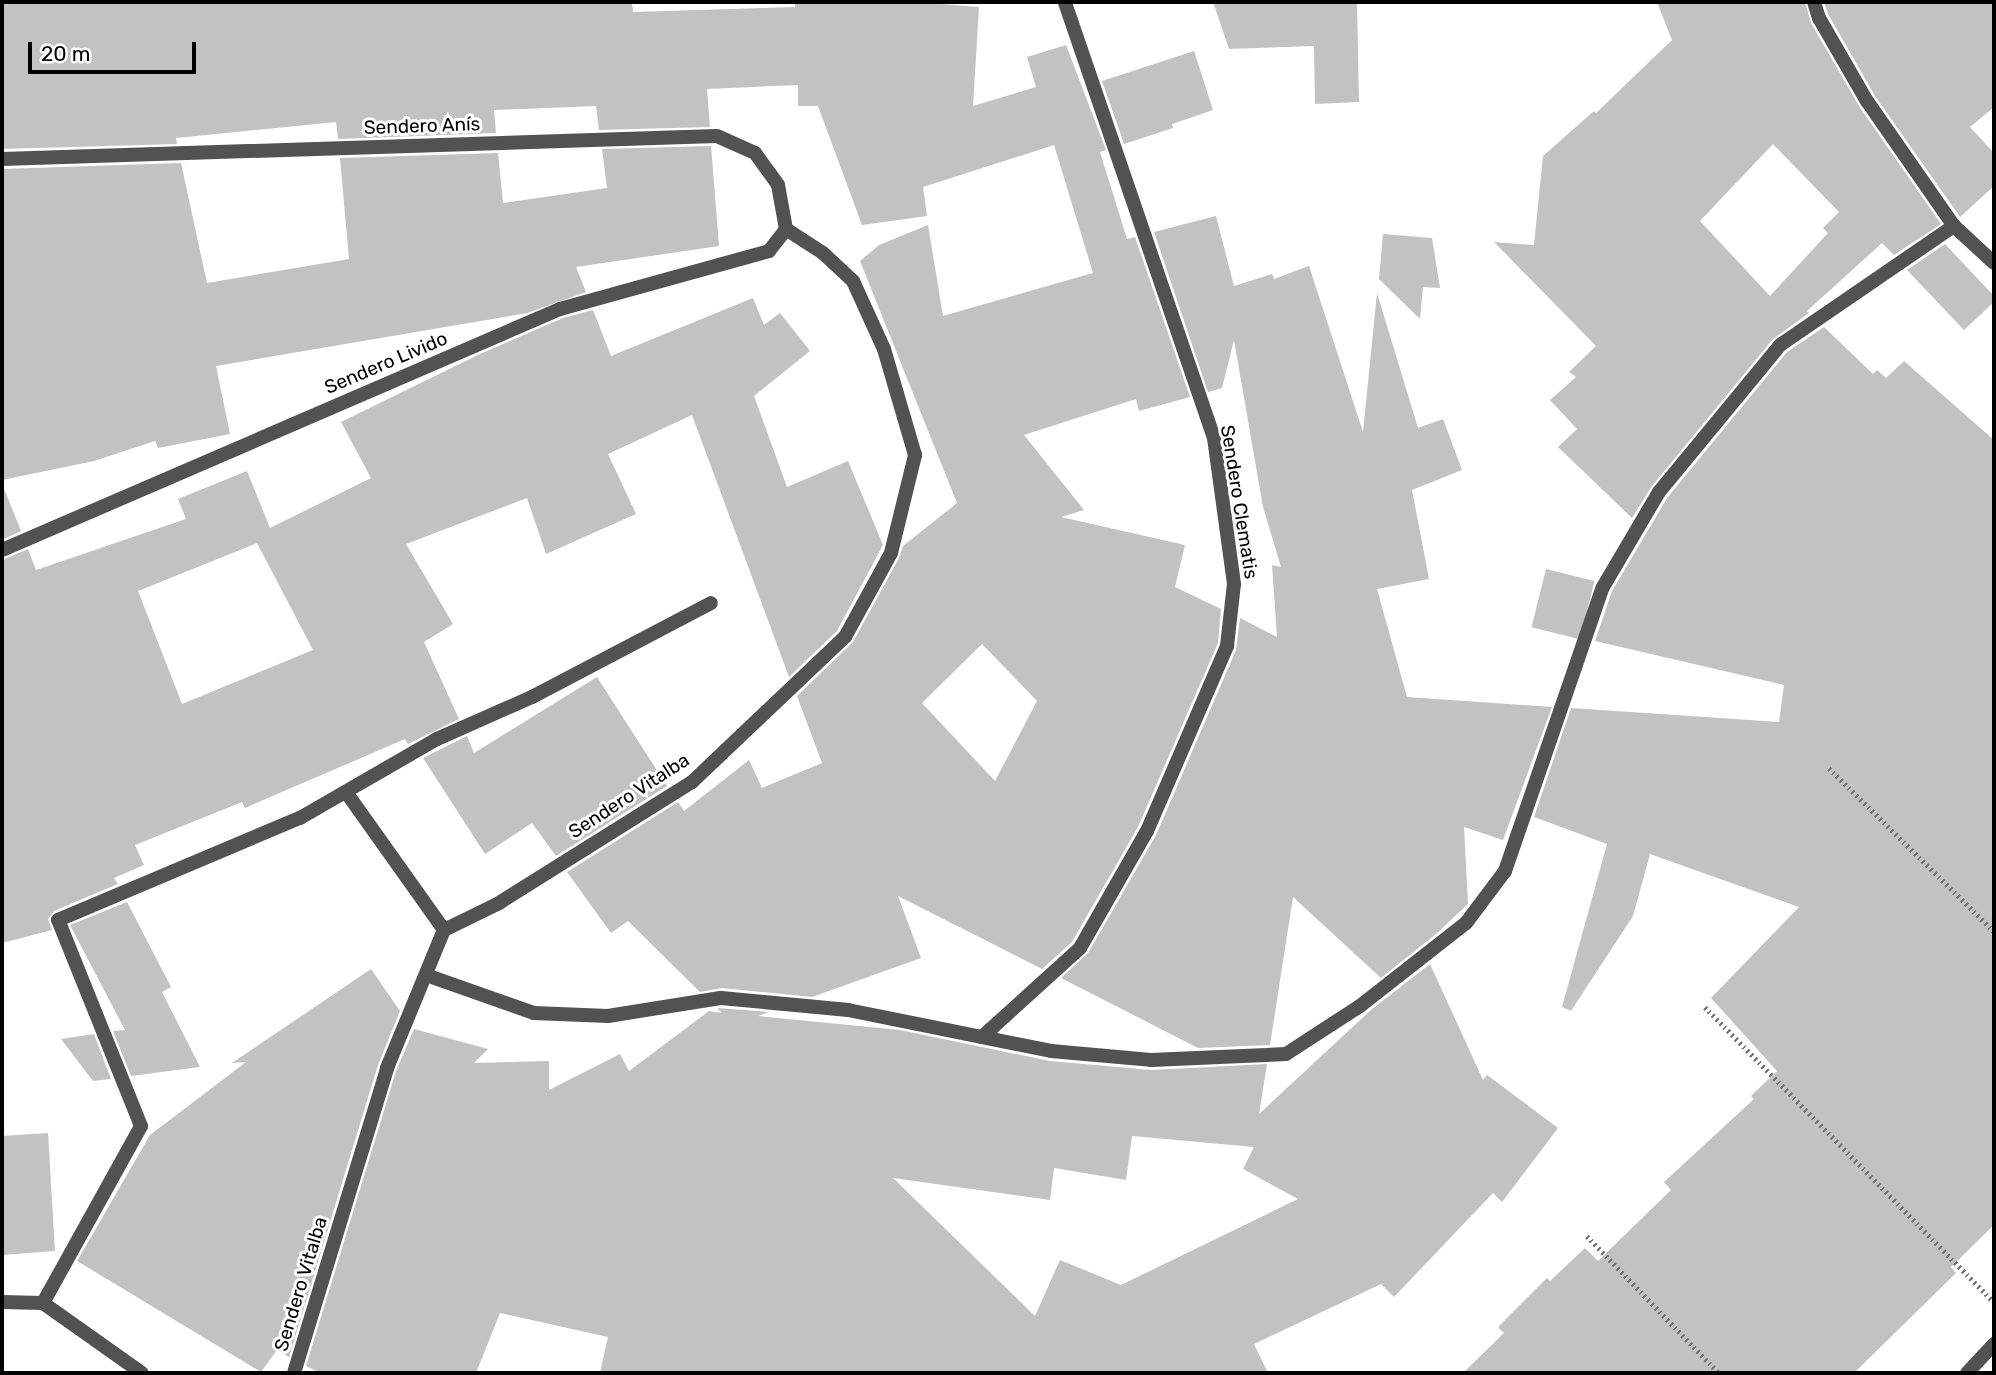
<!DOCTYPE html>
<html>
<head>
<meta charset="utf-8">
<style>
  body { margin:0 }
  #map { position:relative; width:1996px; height:1375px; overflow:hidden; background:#fff; font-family:Rubik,sans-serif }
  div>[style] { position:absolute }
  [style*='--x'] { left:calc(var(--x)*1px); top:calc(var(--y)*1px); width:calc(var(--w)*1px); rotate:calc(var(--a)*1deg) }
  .building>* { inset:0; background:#c2c2c2; transform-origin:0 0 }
  .path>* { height:4.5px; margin-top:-2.25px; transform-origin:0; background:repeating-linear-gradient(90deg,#747474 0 2px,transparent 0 5.5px) }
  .service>* { height:14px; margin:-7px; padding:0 7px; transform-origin:7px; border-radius:7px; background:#525252 }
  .minor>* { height:14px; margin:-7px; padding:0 7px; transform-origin:7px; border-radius:7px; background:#525252 }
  span { translate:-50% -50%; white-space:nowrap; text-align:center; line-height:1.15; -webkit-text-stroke:6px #fff; paint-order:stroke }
  .street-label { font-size:19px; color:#000 }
  .frame { position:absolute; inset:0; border:4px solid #000; pointer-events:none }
  .scale { position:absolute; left:28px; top:42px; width:168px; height:32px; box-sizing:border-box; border:4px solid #000; border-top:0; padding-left:9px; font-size:21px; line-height:24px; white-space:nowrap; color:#000; -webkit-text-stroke:5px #fff; paint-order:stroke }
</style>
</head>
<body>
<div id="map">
  <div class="building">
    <div style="clip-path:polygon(evenodd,2px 2px,632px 2px,633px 12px,795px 7px,795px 2px,915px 2px,979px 7px,973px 106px,1036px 87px,1027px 57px,1066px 45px,1106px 150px,1100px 152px,1127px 239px,1135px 237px,1190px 397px,1139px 411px,1136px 399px,1024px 435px,1084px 510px,1061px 517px,1185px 545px,1175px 587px,1221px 609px,1218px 643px,1138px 827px,1072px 942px,1042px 969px,898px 896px,921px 958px,812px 997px,722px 988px,700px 992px,628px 921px,611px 933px,567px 872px,678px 802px,684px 811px,749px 760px,762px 788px,822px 763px,797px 696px,853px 642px,899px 558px,903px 546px,957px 503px,860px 261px,879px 245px,928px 225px,943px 316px,1093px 273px,1054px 145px,923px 187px,927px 216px,862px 225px,818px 106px,798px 106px,798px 85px,707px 89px,710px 127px,599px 130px,596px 106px,494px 110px,496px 133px,338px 139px,336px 122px,176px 138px,177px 144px,2px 149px,2px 2px,982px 644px,1037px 701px,995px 781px,922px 703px,982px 644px)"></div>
    <div style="clip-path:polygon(1213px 2px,1357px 2px,1359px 102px,1315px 104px,1314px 46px,1229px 49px)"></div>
    <div style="clip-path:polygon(evenodd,1657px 2px,1805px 2px,1811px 23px,1859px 106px,1941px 224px,1894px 255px,1882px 243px,1807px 311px,1809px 313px,1773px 339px,1652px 486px,1632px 518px,1558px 447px,1577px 429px,1550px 400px,1576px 377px,1569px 372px,1596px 346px,1494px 242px,1534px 245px,1543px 156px,1594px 111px,1596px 113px,1672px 40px,1657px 2px,1773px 144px,1839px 212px,1823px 228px,1828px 233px,1770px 296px,1700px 221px,1773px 144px)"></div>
    <div style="clip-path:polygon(1824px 2px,1994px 2px,1994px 107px,1970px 127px,1994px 153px,1994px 186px,1960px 217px,1875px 96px,1828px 14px)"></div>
    <div style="clip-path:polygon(1194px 51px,1213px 110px,1172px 124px,1173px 128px,1124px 144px,1102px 81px)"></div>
    <div style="clip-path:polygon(711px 146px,719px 246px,576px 267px,586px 292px,527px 313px,216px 366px,230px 434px,158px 448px,155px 441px,94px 461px,2px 480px,2px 169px,181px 163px,207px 283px,349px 259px,340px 158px,498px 153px,503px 203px,607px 188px,602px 149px)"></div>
    <div style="clip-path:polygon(1216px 216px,1234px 286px,1272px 274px,1274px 279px,1309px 266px,1363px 432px,1377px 293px,1418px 428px,1443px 419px,1462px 470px,1412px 490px,1429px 579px,1377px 589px,1407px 697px,1552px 707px,1503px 840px,1464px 827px,1468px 904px,1436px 934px,1381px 978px,1293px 897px,1270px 1045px,1198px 1048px,1061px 978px,1088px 953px,1156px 835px,1236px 650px,1240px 618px,1277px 637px,1272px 565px,1281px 567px,1263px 507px,1234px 340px,1222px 388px,1208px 392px,1154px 232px)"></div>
    <div style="clip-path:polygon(1383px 234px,1432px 238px,1440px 288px,1423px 287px,1420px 319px,1379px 279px)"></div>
    <div style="clip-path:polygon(1945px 244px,1994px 296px,1994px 302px,1964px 330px,1907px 270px)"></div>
    <div style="clip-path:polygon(evenodd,753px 298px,764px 325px,780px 313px,810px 351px,754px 396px,787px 487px,848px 461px,883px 545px,837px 631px,789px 677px,692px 415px,608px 454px,636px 514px,546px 554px,527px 498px,406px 544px,453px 624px,424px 642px,459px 719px,408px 744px,405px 739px,245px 808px,242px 802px,135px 845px,144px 865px,114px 878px,118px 884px,54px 911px,48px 919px,52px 930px,2px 943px,2px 560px,28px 549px,36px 570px,186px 519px,178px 499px,247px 471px,270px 528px,371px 478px,341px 422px,480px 354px,563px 318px,593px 310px,611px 356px,753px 298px,257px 543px,313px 650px,182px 704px,138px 591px,257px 543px)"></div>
    <div style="clip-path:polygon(1824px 327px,1873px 374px,1877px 370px,1886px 378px,1904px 361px,1994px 440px,1994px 1225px,1951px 1267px,1956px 1273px,1854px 1373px,1463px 1373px,1504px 1333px,1498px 1327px,1547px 1278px,1550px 1281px,1585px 1248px,1598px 1261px,1671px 1190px,1664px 1182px,1754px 1099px,1751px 1096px,1777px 1071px,1711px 998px,1799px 907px,1650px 854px,1633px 916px,1571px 1011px,1562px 1007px,1607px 844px,1534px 817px,1571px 708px,1779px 722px,1784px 685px,1595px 641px,1612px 591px,1667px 498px,1787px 352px)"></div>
    <div style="clip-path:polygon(2px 491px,5px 491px,21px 531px,2px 540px)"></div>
    <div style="left:1546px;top:569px;width:50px;height:60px;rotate:14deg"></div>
    <div style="clip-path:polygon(597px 677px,667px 786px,556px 856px,532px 823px,485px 854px,423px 758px,467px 736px,474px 753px)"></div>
    <div style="clip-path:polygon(127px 902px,171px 987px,162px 992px,200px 1067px,131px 1076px,113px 1031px,125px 1030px,70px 925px)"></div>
    <div style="clip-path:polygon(evenodd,1430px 964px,1483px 1080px,1487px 1075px,1558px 1128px,1502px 1202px,1493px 1193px,1394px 1297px,1381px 1284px,1254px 1344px,1268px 1373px,600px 1373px,608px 1337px,500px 1313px,476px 1373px,320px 1373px,306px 1366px,396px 1071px,414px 1029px,488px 1049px,474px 1063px,549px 1061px,549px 1090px,620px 1054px,629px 1071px,709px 1011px,722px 1013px,717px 1008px,769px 1012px,758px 1016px,900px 1030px,1050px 1061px,1151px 1070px,1267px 1064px,1259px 1114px,1372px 1009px,1430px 964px,1132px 1136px,1254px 1147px,1243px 1169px,1298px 1199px,1121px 1285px,1060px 1260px,1035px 1316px,893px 1178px,1050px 1200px,1054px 1168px,1126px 1180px,1132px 1136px)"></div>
    <div style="clip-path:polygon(371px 969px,400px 1011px,378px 1065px,289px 1357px,277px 1350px,261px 1372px,77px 1261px,150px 1135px,246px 1062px,232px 1063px)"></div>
    <div style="clip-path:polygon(94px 1034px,111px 1079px,93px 1081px,61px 1039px)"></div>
    <div style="clip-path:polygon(48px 1133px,55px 1251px,2px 1255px,2px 1136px)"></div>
  </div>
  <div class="path">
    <div style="--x:1829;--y:768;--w:232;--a:44.7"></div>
    <div style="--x:1705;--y:1007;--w:413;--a:45.6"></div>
    <div style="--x:1587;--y:1236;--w:190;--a:46.1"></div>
  </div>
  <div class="service">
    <div style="--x:346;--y:792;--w:169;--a:54.6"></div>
    <div style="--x:43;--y:1303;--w:202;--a:-61"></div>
    <div style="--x:141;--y:1126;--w:222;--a:-111.9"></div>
    <div style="--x:58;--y:920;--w:263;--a:-22.9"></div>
    <div style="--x:300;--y:818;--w:158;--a:-30"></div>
    <div style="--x:437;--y:739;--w:104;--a:-23.9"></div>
    <div style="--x:532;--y:697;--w:202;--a:-27.7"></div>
  </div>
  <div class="minor">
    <div style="--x:1814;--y:2;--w:17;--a:73"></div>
    <div style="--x:1819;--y:18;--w:96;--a:60"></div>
    <div style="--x:1867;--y:101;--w:152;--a:55.2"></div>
    <div style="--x:1954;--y:226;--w:54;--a:42.8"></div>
    <div style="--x:2;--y:159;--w:715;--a:-1.84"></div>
    <div style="--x:717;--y:136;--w:42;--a:24.1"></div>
    <div style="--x:755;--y:153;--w:39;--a:54"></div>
    <div style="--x:778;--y:185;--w:45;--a:79.7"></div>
    <div style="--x:2;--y:550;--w:608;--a:-23.36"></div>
    <div style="--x:560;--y:309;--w:217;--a:-15.5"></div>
    <div style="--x:769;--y:251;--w:28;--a:-52"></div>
    <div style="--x:426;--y:975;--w:114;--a:19.4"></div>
    <div style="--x:534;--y:1013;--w:74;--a:2.3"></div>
    <div style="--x:608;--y:1016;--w:114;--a:-9.1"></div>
    <div style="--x:721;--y:998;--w:128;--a:5.4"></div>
    <div style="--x:848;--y:1010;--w:207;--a:11.4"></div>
    <div style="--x:1051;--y:1051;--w:100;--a:5.1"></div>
    <div style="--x:1151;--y:1060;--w:135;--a:-2.5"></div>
    <div style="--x:1286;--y:1054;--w:88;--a:-33"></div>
    <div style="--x:1360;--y:1006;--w:135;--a:-38.1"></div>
    <div style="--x:1466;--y:923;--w:65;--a:-53.1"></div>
    <div style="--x:1505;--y:871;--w:300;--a:-71"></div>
    <div style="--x:1603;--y:587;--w:110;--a:-59.5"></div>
    <div style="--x:1659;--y:492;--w:190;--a:-50.5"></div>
    <div style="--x:1780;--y:345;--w:211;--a:-34.4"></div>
    <div style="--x:982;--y:1037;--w:132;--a:-42.2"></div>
    <div style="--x:1080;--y:948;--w:135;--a:-60.2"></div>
    <div style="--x:1147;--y:831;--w:202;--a:-66.6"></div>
    <div style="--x:1227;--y:646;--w:62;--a:-83.6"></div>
    <div style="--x:1234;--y:584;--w:147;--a:-97.8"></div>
    <div style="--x:1214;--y:438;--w:461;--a:-108.9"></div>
    <div style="--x:2;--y:1302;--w:41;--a:1.4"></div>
    <div style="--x:43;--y:1303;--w:121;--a:35.3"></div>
    <div style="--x:294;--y:1373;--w:319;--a:-73"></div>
    <div style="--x:387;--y:1068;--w:149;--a:-67.6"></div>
    <div style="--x:444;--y:930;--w:61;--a:-26.1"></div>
    <div style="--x:499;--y:903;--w:228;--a:-32.1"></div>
    <div style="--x:692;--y:782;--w:211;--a:-43.5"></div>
    <div style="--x:845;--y:637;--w:96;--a:-61.3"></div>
    <div style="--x:891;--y:553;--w:101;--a:-76.2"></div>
    <div style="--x:915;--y:455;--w:110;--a:-106.3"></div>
    <div style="--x:884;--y:349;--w:75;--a:-114.5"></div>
    <div style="--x:853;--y:281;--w:41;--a:-137"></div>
    <div style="--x:823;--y:253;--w:44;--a:-147"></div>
    <div style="--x:1967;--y:1373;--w:40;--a:-47"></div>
  </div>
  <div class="street-label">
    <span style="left:422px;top:126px;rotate:-2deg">Sendero Anís</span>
    <span style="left:386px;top:363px;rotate:-23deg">Sendero Livido</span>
    <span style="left:1239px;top:502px;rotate:81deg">Sendero Clematis</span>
    <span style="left:629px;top:796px;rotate:-33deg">Sendero Vitalba</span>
    <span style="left:301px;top:1284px;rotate:-73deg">Sendero Vitalba</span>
  </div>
  <div class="frame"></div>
  <div class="scale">20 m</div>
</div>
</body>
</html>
